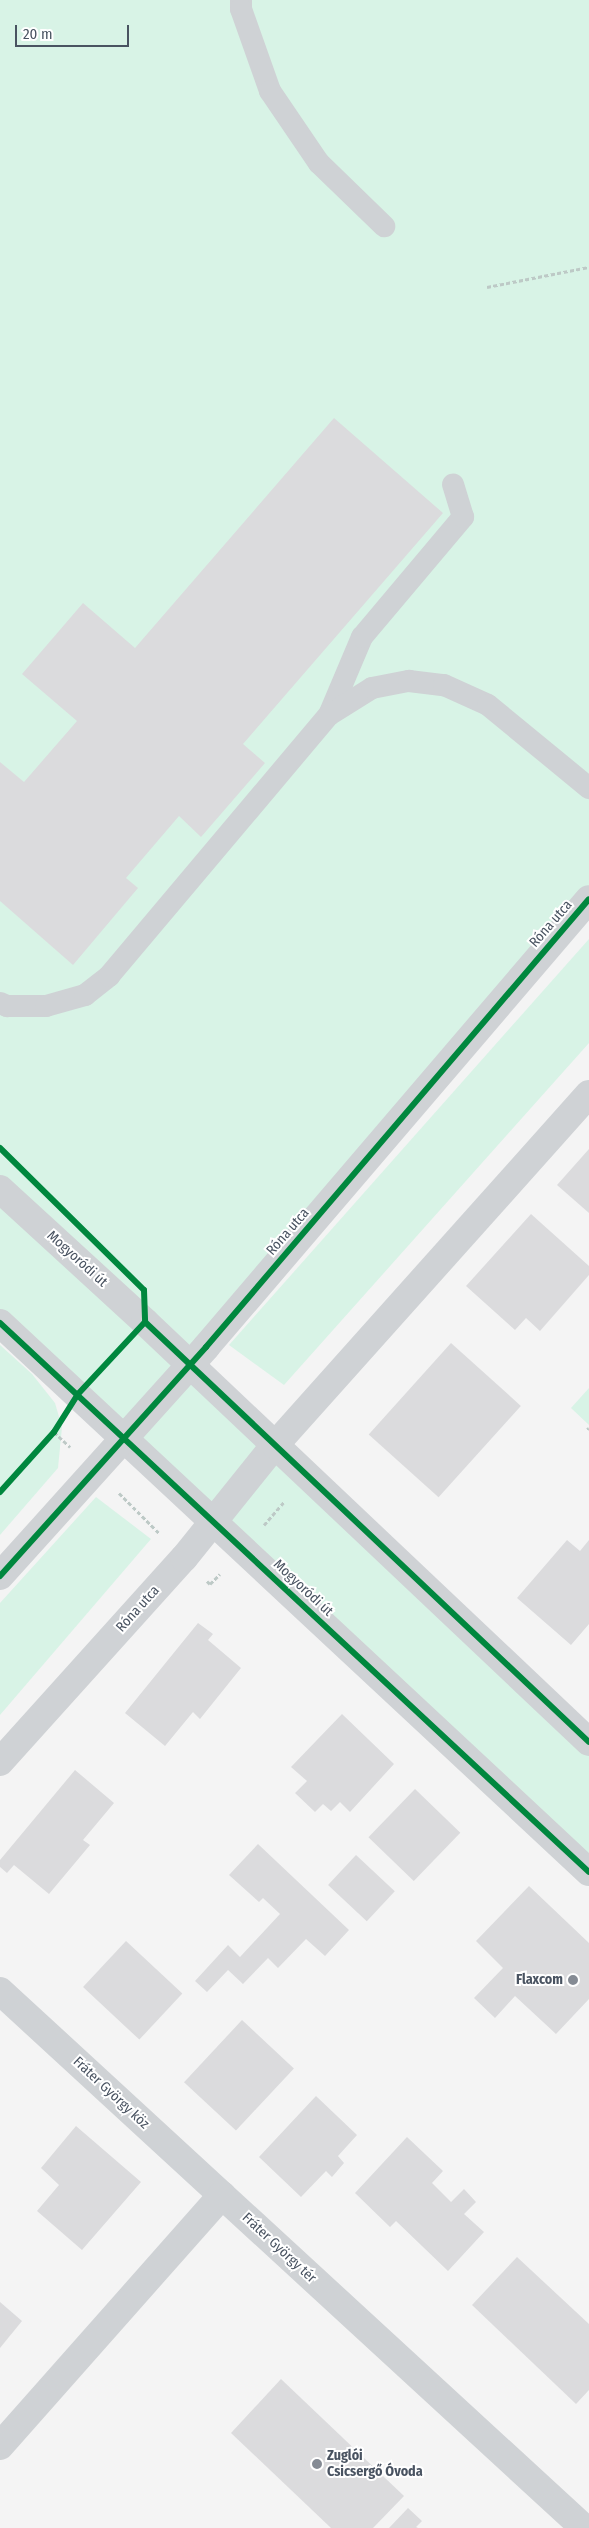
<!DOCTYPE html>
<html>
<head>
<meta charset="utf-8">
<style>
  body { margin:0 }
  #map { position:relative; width:589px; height:2528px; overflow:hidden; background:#f4f4f4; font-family:"Fira Sans Condensed",sans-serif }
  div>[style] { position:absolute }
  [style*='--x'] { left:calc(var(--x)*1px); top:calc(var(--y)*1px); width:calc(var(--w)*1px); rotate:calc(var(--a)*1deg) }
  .green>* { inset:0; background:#d8f3e6 }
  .building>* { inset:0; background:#dbdbdd; transform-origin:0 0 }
  .path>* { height:3px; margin-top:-1.5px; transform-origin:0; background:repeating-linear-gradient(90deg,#bdc9c6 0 4px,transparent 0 6.5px) }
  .service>* { height:22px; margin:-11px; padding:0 11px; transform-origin:11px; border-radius:11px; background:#cfd2d5 }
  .minor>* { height:28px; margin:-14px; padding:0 14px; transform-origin:14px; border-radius:14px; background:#cfd2d5 }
  .tertiary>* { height:28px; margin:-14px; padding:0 14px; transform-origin:14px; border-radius:14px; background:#cfd2d5 }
  .cycleway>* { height:6px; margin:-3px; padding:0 3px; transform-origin:3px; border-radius:3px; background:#00873e }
  .dots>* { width:14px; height:14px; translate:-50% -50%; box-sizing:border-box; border:2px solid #fff; border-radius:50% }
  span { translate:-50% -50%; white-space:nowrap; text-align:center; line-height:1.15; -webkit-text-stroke:4px #fff; paint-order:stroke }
  .street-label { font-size:14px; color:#495361 }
  .poi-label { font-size:14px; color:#495361; font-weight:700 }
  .right { translate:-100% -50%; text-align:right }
  .left { translate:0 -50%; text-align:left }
  .scale { position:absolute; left:15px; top:25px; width:114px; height:22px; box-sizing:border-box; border:2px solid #495361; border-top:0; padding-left:6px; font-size:15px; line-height:18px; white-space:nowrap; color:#495361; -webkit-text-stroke:4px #fff; paint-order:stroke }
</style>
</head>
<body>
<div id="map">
  <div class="green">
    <div style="clip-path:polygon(0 0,589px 0,589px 899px,190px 1364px,589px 1742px,589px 1872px,0 1323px)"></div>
    <div style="clip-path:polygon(589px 939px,589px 1043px,284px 1385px,229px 1345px)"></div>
    <div style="clip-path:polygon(0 1345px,32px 1374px,55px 1403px,62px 1427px,58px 1468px,0 1535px)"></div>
    <div style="clip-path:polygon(589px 1388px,589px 1425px,571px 1408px)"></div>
    <div style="clip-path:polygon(96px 1497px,151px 1539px,0 1715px,0 1603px)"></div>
  </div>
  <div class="building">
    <div style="clip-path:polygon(334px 418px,443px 513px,243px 744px,265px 763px,201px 837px,179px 816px,126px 878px,138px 888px,73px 965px,0 901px,0 762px,24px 782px,77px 721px,22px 674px,83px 603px,135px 648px)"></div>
    <div style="clip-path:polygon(589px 1149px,589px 1213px,557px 1185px)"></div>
    <div style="clip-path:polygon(531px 1214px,589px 1266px,589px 1275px,540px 1331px,526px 1318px,515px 1330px,466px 1286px)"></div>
    <div style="left:451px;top:1343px;width:94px;height:123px;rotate:42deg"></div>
    <div style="clip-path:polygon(567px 1540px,580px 1551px,589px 1540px,589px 1624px,571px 1645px,517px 1598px)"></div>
    <div style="clip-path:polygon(198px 1623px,213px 1634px,208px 1640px,241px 1668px,200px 1719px,193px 1712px,165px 1746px,125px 1713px)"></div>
    <div style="clip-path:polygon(342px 1714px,394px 1764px,350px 1812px,340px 1802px,331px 1811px,323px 1804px,315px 1812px,295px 1793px,307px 1781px,291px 1767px)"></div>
    <div style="clip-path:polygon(75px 1770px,114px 1803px,83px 1840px,90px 1845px,49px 1894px,14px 1865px,7px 1873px,0 1867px,0 1860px)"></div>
    <div style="left:415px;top:1789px;width:63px;height:67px;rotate:44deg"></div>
    <div style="clip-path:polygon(258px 1844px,349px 1930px,325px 1956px,306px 1939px,278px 1968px,268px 1958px,243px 1984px,228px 1970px,207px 1992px,195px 1981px,228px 1945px,240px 1957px,280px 1914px,263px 1898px,259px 1902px,229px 1875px)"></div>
    <div style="left:356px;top:1855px;width:53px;height:41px;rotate:43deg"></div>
    <div style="clip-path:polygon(529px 1886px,589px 1943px,589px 1999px,556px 2034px,515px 1996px,495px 2018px,474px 1998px,503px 1968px,476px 1941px)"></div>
    <div style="left:126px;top:1941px;width:77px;height:63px;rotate:43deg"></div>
    <div style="left:242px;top:2020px;width:71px;height:85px;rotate:43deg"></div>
    <div style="clip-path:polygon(316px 2096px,357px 2135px,338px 2156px,344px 2163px,332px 2177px,326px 2171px,301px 2197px,259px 2157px)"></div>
    <div style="clip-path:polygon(76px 2126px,141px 2182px,82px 2250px,37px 2211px,59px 2185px,41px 2168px)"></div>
    <div style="clip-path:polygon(407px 2137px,443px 2171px,432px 2183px,451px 2202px,464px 2189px,476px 2202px,464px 2214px,484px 2232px,448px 2271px,396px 2221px,390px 2227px,355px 2193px)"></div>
    <div style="clip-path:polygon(517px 2257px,589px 2324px,589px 2390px,576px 2404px,472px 2305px)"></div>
    <div style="clip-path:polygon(0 2302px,22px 2321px,0 2348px)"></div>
    <div style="clip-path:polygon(281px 2379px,404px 2496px,373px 2528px,331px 2528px,231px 2433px)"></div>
    <div style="clip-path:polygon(408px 2508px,422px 2521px,416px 2527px,418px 2528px,389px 2528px)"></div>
  </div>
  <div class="path">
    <div style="--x:487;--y:287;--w:104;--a:-11.1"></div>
    <div style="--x:587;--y:1429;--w:2;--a:-27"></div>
    <div style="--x:54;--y:1432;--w:22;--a:43"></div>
    <div style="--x:119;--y:1493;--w:58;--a:45"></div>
    <div style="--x:264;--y:1525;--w:32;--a:-49"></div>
    <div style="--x:207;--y:1581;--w:4;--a:45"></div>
    <div style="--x:210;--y:1584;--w:14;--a:-45"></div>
  </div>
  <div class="service">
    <div style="--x:241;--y:0;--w:9;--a:90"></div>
    <div style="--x:241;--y:9;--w:87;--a:70.5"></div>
    <div style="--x:270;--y:91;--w:87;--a:55.8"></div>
    <div style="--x:319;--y:163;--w:91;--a:44.1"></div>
    <div style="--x:329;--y:715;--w:85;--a:-67.1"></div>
    <div style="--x:362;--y:637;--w:157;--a:-49.9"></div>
    <div style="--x:463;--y:517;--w:34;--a:-107"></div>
    <div style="--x:0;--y:1003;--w:8;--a:23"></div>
    <div style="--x:7;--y:1006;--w:39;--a:0"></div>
    <div style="--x:46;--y:1006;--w:41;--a:-15.8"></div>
    <div style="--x:85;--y:995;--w:31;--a:-38"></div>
    <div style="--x:109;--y:976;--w:341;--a:-49.9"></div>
    <div style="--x:329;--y:715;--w:51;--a:-32.1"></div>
    <div style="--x:372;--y:688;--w:38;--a:-11"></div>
    <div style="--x:409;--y:681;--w:35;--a:7"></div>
    <div style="--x:444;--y:685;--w:48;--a:24.4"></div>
    <div style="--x:488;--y:705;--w:131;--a:39.4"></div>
  </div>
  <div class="minor">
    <div style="--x:0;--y:1991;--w:793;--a:42.6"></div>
    <div style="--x:0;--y:2446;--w:335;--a:-48.5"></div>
  </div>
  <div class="tertiary">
    <div style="--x:0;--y:1189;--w:197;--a:42.5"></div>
    <div style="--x:145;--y:1322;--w:611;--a:43.41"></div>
    <div style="--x:0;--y:1323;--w:805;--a:42.99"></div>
    <div style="--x:0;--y:1576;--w:308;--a:-48"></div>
    <div style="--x:206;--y:1347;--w:589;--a:-49.47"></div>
    <div style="--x:0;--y:1762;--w:275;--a:-48"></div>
    <div style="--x:184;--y:1558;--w:145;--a:-51.2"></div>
    <div style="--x:275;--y:1445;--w:471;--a:-48.2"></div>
  </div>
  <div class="cycleway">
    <div style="--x:0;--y:1148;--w:202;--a:44.6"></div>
    <div style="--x:144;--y:1290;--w:32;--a:88"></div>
    <div style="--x:145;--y:1322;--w:98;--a:132.9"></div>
    <div style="--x:78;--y:1394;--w:45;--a:122.3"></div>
    <div style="--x:54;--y:1432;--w:81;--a:132"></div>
    <div style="--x:145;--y:1322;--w:611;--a:43.41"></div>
    <div style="--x:0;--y:1323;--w:805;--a:42.99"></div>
    <div style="--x:0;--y:1576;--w:308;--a:-48"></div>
    <div style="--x:206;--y:1347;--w:589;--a:-49.47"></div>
  </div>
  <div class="dots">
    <div style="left:573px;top:1980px;background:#858b94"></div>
    <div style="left:317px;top:2464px;background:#858b94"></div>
  </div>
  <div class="street-label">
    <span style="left:551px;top:924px;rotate:-49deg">Róna utca</span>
    <span style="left:288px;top:1232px;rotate:-49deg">Róna utca</span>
    <span style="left:77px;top:1259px;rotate:42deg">Mogyoródi út</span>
    <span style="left:303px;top:1588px;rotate:43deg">Mogyoródi út</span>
    <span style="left:138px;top:1609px;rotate:-48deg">Róna utca</span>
    <span style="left:111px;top:2093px;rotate:43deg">Fráter György köz</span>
    <span style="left:279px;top:2248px;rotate:43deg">Fráter György tér</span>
  </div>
  <div class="poi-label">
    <span class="right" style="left:563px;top:1980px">Flaxcom</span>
    <span class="left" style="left:327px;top:2464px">Zuglói<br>Csicsergő Óvoda</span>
  </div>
  <div class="scale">20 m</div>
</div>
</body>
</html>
